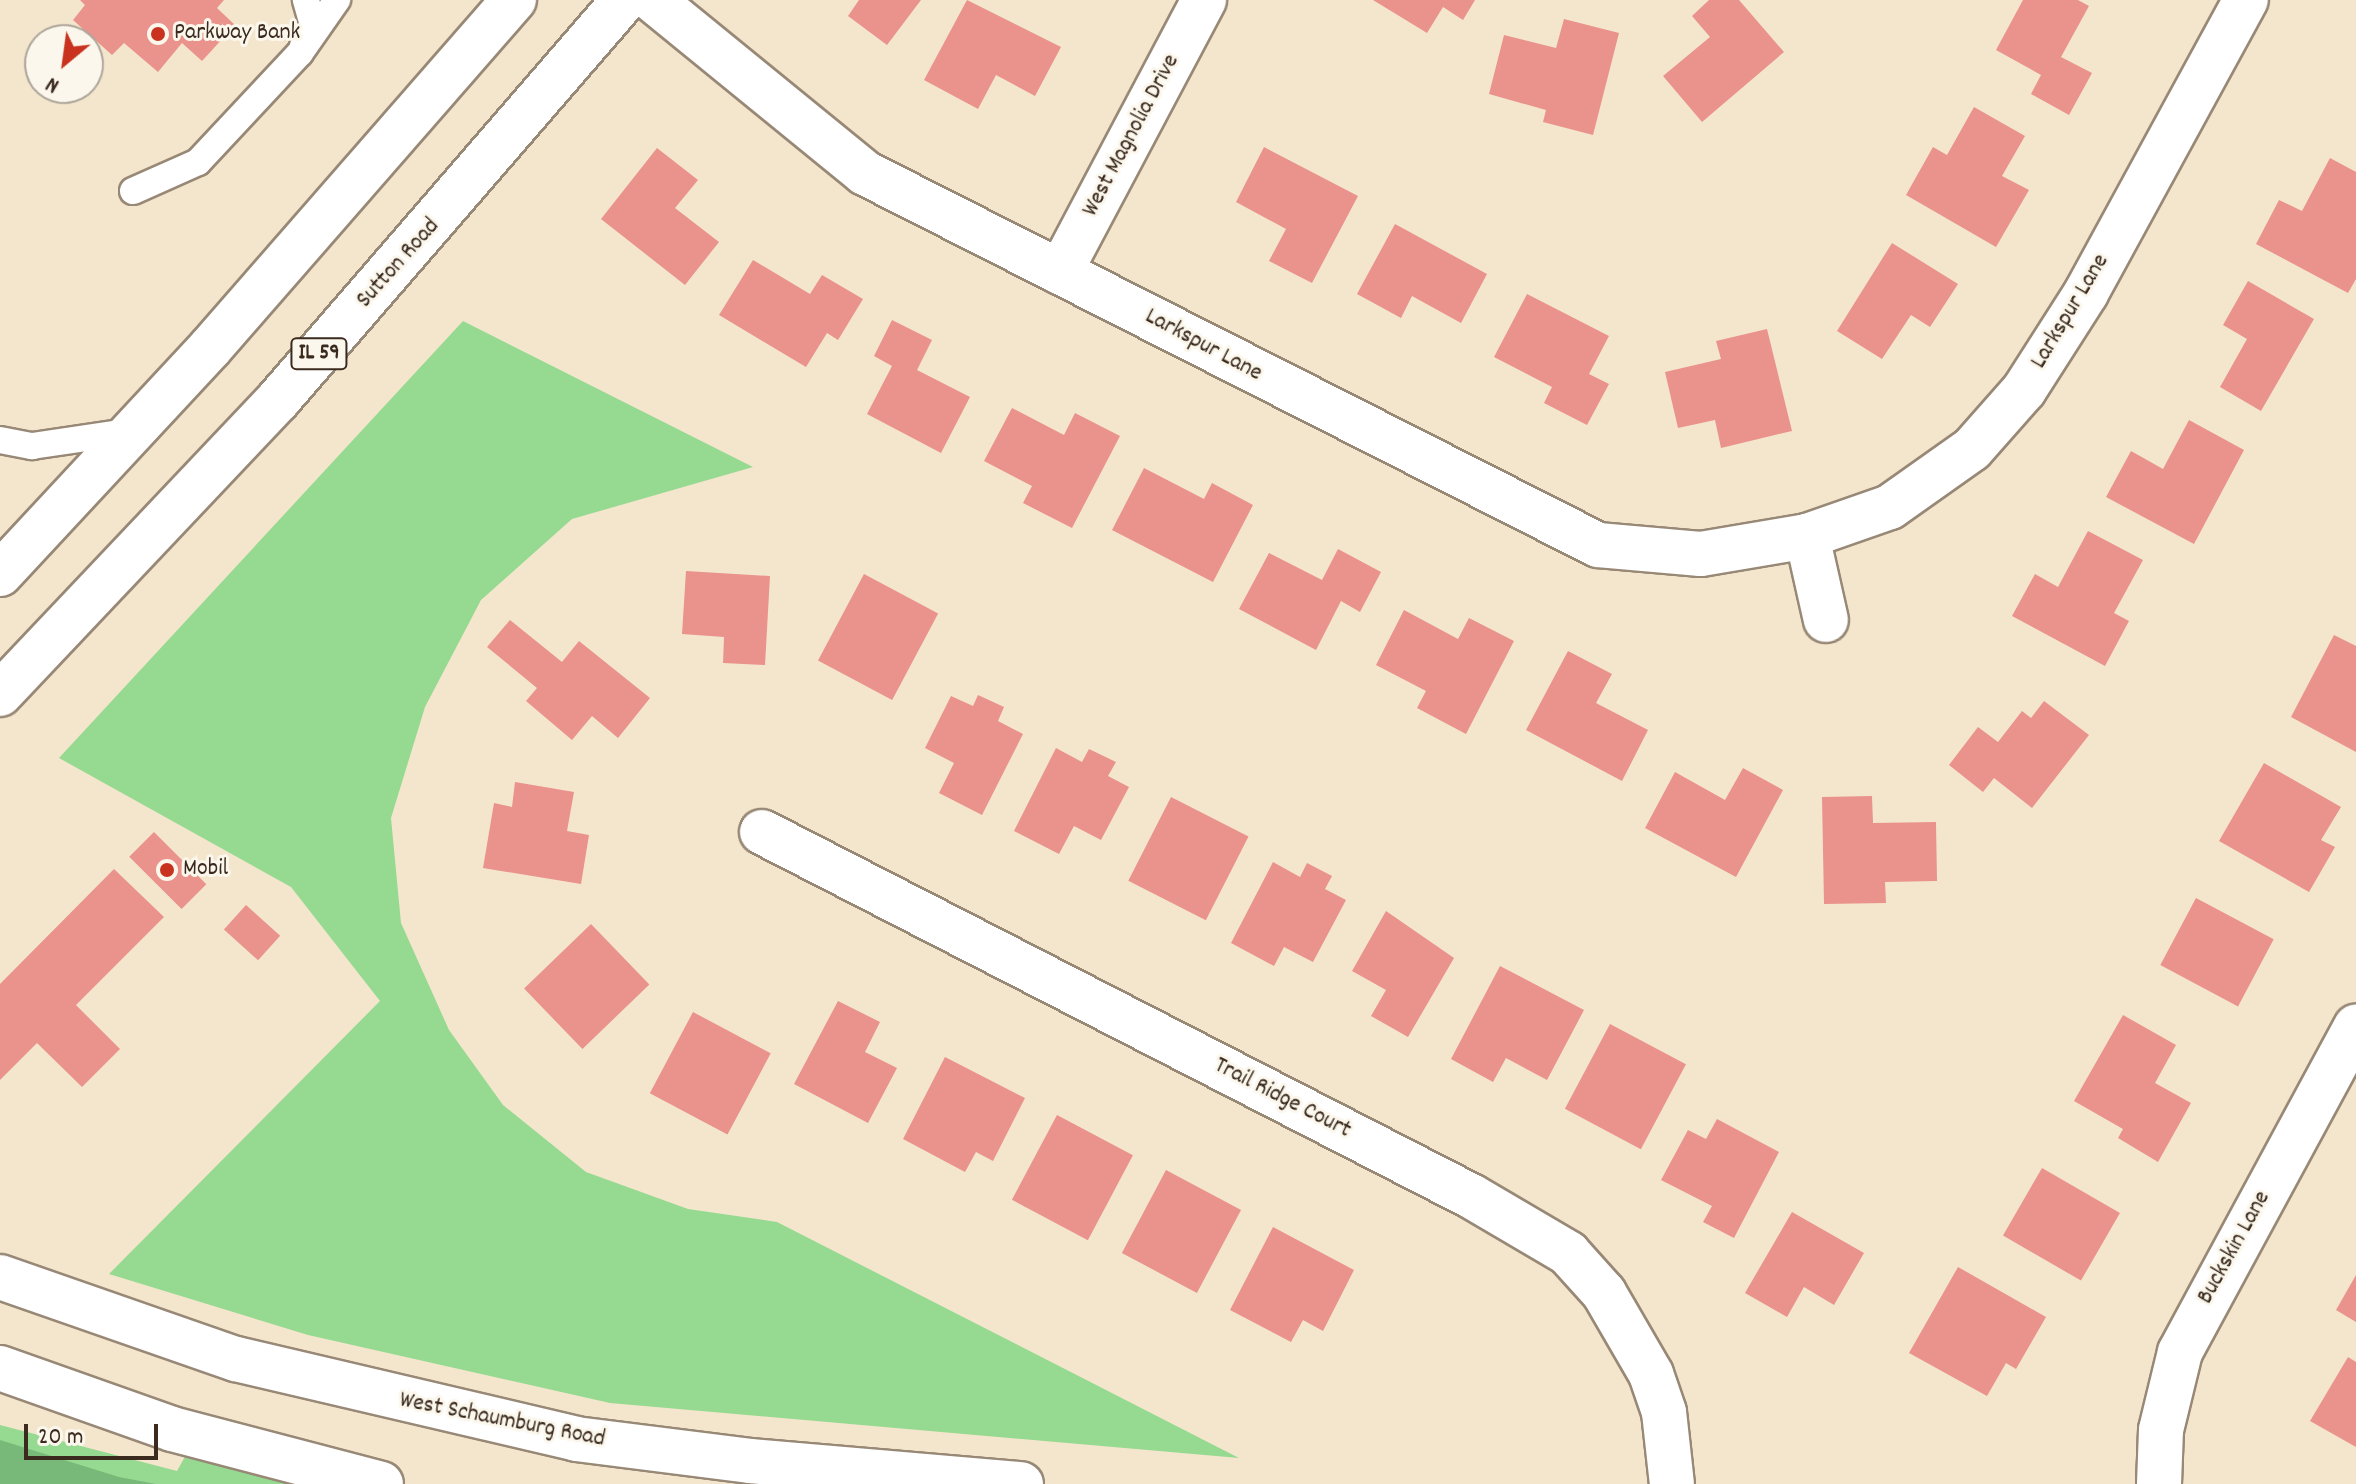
<!DOCTYPE html>
<html>
<head>
<meta charset="utf-8">
<style>
  body { margin:0 }
  #map { position:relative; width:2356px; height:1484px; overflow:hidden; background:#f4e6cd; font-family:Dekko,sans-serif }
  div>[style] { position:absolute }
  [style*='--x'] { left:calc(var(--x)*1px); top:calc(var(--y)*1px); width:calc(var(--w)*1px); rotate:calc(var(--a)*1deg) }
  .green>* { inset:0; background:#96d990 }
  .forest>* { inset:0; background:#78b97a }
  .building>* { inset:0; background:#ea928c; transform-origin:0 0 }
  .roads { filter:drop-shadow(2px 0 #988876) drop-shadow(-2px 0 #988876) drop-shadow(0 2px #988876) drop-shadow(0 -2px #988876) }
  .lane>* { height:26px; margin:-13px; padding:0 13px; transform-origin:13px; border-radius:13px; background:#fff }
  .street>* { height:44px; margin:-22px; padding:0 22px; transform-origin:22px; border-radius:22px; background:#fff }
  .secondary>* { height:44px; margin:-22px; padding:0 22px; transform-origin:22px; border-radius:22px; background:#fff }
  .primary>* { height:44px; margin:-22px; padding:0 22px; transform-origin:22px; border-radius:22px; background:#fff }
  .dots>* { width:22px; height:22px; translate:-50% -50%; box-sizing:border-box; border:4px solid #fbf7ec; border-radius:50% }
  span { translate:-50% -50%; white-space:nowrap; text-align:center; line-height:1.15; -webkit-text-stroke:6px #fbf7ec; paint-order:stroke }
  .shield-label span { padding:2px 6px; background:#fbf7ec; border:2px solid; border-radius:6px; -webkit-text-stroke-width:0 }
  .shield-label { font-size:22px; color:#3b2a1e; font-weight:700 }
  .poi-label { font-size:24px; color:#3b2a1e }
  .left { translate:0 -50%; text-align:left }
  .street-label { font-size:24px; color:#3b2a1e }
  .north { position:absolute; left:24px; top:24px; width:80px; height:80px; box-sizing:border-box; background:#fbf7ec; border:2px solid #aea59a; border-radius:50%; rotate:209deg; font-size:22px; font-weight:700; line-height:32px; text-align:center; color:#3b2a1e }
  .north::after { content:''; display:block; margin:auto; width:28px; height:36px; background:#c8321e; clip-path:polygon(50% 0,100% 100%,50% 72%,0 100%) }
  .scale { position:absolute; left:24px; top:1424px; width:134px; height:36px; box-sizing:border-box; border:4px solid #3b2a1e; border-top:0; padding-left:10px; font-size:24px; line-height:28px; white-space:nowrap; color:#3b2a1e; -webkit-text-stroke:6px #fbf7ec; paint-order:stroke }
</style>
</head>
<body>
<div id="map">
  <div class="green">
    <div style="clip-path:polygon(463px 321px,753px 467px,572px 519px,481px 600px,425px 707px,391px 818px,401px 923px,449px 1030px,503px 1105px,586px 1172px,688px 1209px,777px 1222px,1239px 1458px,610px 1403px,308px 1335px,109px 1274px,380px 1001px,291px 887px,59px 758px)"></div>
    <div style="clip-path:polygon(203px 1424px,322px 1484px,0 1484px,0 1425px,177px 1471px)"></div>
  </div>
  <div class="forest">
    <div style="clip-path:polygon(0 1440px,119px 1477px,156px 1484px,0 1484px)"></div>
  </div>
  <div class="building">
    <div style="clip-path:polygon(80px 0,224px 0,217px 8px,235px 25px,202px 61px,182px 43px,158px 72px,124px 43px,112px 55px,73px 20px,85px 5px)"></div>
    <div style="clip-path:polygon(859px 0,921px 0,887px 45px,848px 16px)"></div>
    <div style="clip-path:polygon(967px 0,1061px 47px,1035px 96px,996px 75px,978px 109px,924px 80px)"></div>
    <div style="clip-path:polygon(1373px 0,1475px 0,1463px 20px,1443px 7px,1427px 33px)"></div>
    <div style="clip-path:polygon(1709px 0,1739px 0,1784px 52px,1702px 122px,1663px 76px,1710px 37px,1692px 16px)"></div>
    <div style="clip-path:polygon(2023px 0,2078px 0,2089px 6px,2061px 57px,2092px 73px,2069px 115px,2031px 94px,2041px 75px,1996px 50px)"></div>
    <div style="clip-path:polygon(1564px 19px,1619px 33px,1593px 135px,1543px 122px,1546px 110px,1489px 94px,1504px 35px,1556px 48px)"></div>
    <div style="clip-path:polygon(1974px 107px,2025px 136px,2002px 176px,2029px 190px,1996px 247px,1906px 195px,1933px 147px,1947px 155px)"></div>
    <div style="clip-path:polygon(1264px 147px,1358px 196px,1312px 283px,1269px 261px,1286px 229px,1236px 202px)"></div>
    <div style="clip-path:polygon(657px 148px,698px 180px,675px 208px,719px 242px,685px 285px,601px 219px)"></div>
    <div style="clip-path:polygon(2330px 158px,2356px 172px,2356px 279px,2348px 293px,2256px 244px,2279px 200px,2302px 211px)"></div>
    <div style="clip-path:polygon(1395px 224px,1487px 274px,1461px 323px,1412px 296px,1401px 318px,1357px 294px)"></div>
    <div style="clip-path:polygon(1892px 243px,1958px 284px,1930px 327px,1911px 315px,1882px 359px,1837px 331px)"></div>
    <div style="clip-path:polygon(753px 260px,810px 294px,822px 275px,863px 299px,838px 340px,827px 333px,806px 367px,719px 315px)"></div>
    <div style="clip-path:polygon(2248px 281px,2314px 319px,2261px 411px,2220px 387px,2247px 339px,2223px 325px)"></div>
    <div style="clip-path:polygon(1527px 294px,1609px 336px,1589px 374px,1609px 384px,1587px 425px,1544px 403px,1552px 387px,1494px 357px)"></div>
    <div style="clip-path:polygon(892px 320px,932px 340px,917px 370px,970px 397px,941px 453px,867px 414px,892px 366px,874px 356px)"></div>
    <div style="clip-path:polygon(1767px 329px,1792px 431px,1721px 448px,1715px 420px,1678px 428px,1665px 372px,1721px 359px,1716px 341px)"></div>
    <div style="clip-path:polygon(1012px 408px,1064px 435px,1075px 413px,1120px 436px,1072px 528px,1023px 503px,1032px 486px,984px 461px)"></div>
    <div style="clip-path:polygon(2189px 420px,2244px 450px,2194px 544px,2106px 497px,2131px 451px,2163px 469px)"></div>
    <div style="clip-path:polygon(1144px 468px,1204px 499px,1212px 483px,1253px 505px,1213px 582px,1112px 530px)"></div>
    <div style="clip-path:polygon(2088px 531px,2143px 560px,2114px 613px,2129px 621px,2105px 666px,2012px 616px,2035px 574px,2058px 587px)"></div>
    <div style="clip-path:polygon(1338px 549px,1381px 572px,1360px 612px,1341px 601px,1316px 650px,1239px 609px,1269px 553px,1322px 580px)"></div>
    <div style="clip-path:polygon(686px 571px,770px 576px,765px 665px,723px 663px,724px 637px,682px 634px)"></div>
    <div style="left:864px;top:574px;width:84px;height:98px;rotate:28deg"></div>
    <div style="clip-path:polygon(1404px 610px,1458px 639px,1469px 618px,1514px 641px,1466px 734px,1417px 708px,1426px 691px,1376px 665px)"></div>
    <div style="clip-path:polygon(510px 620px,562px 662px,579px 641px,650px 698px,618px 738px,592px 716px,572px 740px,526px 701px,537px 688px,487px 647px)"></div>
    <div style="clip-path:polygon(2334px 635px,2356px 646px,2356px 752px,2291px 717px)"></div>
    <div style="clip-path:polygon(1568px 651px,1612px 674px,1596px 703px,1648px 730px,1622px 781px,1526px 730px)"></div>
    <div style="clip-path:polygon(978px 695px,1004px 707px,998px 721px,1023px 734px,982px 815px,939px 793px,954px 763px,925px 748px,951px 696px,973px 706px)"></div>
    <div style="clip-path:polygon(2044px 701px,2089px 735px,2032px 808px,1994px 778px,1983px 792px,1949px 765px,1978px 727px,1998px 742px,2022px 711px,2031px 718px)"></div>
    <div style="clip-path:polygon(1056px 748px,1082px 762px,1089px 749px,1116px 762px,1108px 776px,1129px 787px,1101px 840px,1074px 826px,1059px 854px,1014px 831px)"></div>
    <div style="clip-path:polygon(2264px 763px,2341px 807px,2321px 840px,2335px 847px,2309px 892px,2219px 841px)"></div>
    <div style="clip-path:polygon(1743px 768px,1783px 790px,1736px 877px,1645px 828px,1675px 772px,1725px 800px)"></div>
    <div style="clip-path:polygon(515px 782px,574px 792px,567px 831px,589px 835px,581px 884px,483px 868px,494px 803px,512px 807px)"></div>
    <div style="clip-path:polygon(1872px 796px,1873px 823px,1936px 822px,1937px 881px,1885px 882px,1886px 903px,1824px 904px,1822px 797px)"></div>
    <div style="left:1171px;top:797px;width:87px;height:94px;rotate:27deg"></div>
    <div style="left:154px;top:832px;width:74px;height:35px;rotate:45deg"></div>
    <div style="clip-path:polygon(1273px 862px,1300px 877px,1307px 863px,1332px 876px,1325px 889px,1346px 900px,1313px 962px,1284px 947px,1274px 966px,1231px 943px)"></div>
    <div style="clip-path:polygon(114px 869px,164px 917px,76px 1005px,120px 1049px,82px 1087px,37px 1043px,0 1080px,0 984px)"></div>
    <div style="left:2196px;top:898px;width:88px;height:76px;rotate:28deg"></div>
    <div style="left:246px;top:905px;width:46px;height:33px;rotate:42deg"></div>
    <div style="clip-path:polygon(1386px 911px,1454px 958px,1408px 1037px,1371px 1016px,1386px 990px,1352px 971px)"></div>
    <div style="left:591px;top:924px;width:84px;height:93px;rotate:46deg"></div>
    <div style="clip-path:polygon(1500px 966px,1584px 1010px,1547px 1080px,1506px 1058px,1493px 1082px,1451px 1059px)"></div>
    <div style="clip-path:polygon(838px 1001px,880px 1022px,865px 1052px,897px 1068px,868px 1123px,794px 1084px)"></div>
    <div style="left:693px;top:1012px;width:88px;height:92px;rotate:28deg"></div>
    <div style="clip-path:polygon(2123px 1015px,2176px 1045px,2155px 1083px,2191px 1103px,2158px 1162px,2118px 1138px,2123px 1129px,2074px 1101px)"></div>
    <div style="left:1610px;top:1024px;width:86px;height:96px;rotate:28deg"></div>
    <div style="clip-path:polygon(945px 1057px,1025px 1098px,993px 1161px,976px 1152px,965px 1172px,903px 1139px)"></div>
    <div style="left:1057px;top:1115px;width:86px;height:96px;rotate:28deg"></div>
    <div style="clip-path:polygon(1717px 1119px,1779px 1152px,1734px 1238px,1703px 1222px,1712px 1206px,1661px 1180px,1688px 1130px,1706px 1139px)"></div>
    <div style="left:2042px;top:1168px;width:90px;height:78px;rotate:30deg"></div>
    <div style="left:1166px;top:1170px;width:85px;height:94px;rotate:28deg"></div>
    <div style="clip-path:polygon(1792px 1212px,1864px 1253px,1834px 1305px,1804px 1287px,1787px 1317px,1745px 1293px)"></div>
    <div style="clip-path:polygon(1273px 1227px,1354px 1270px,1323px 1331px,1303px 1320px,1291px 1342px,1230px 1310px)"></div>
    <div style="clip-path:polygon(1958px 1267px,2046px 1317px,2016px 1369px,2006px 1363px,1987px 1396px,1909px 1353px)"></div>
    <div style="clip-path:polygon(2356px 1275px,2356px 1322px,2336px 1310px)"></div>
    <div style="clip-path:polygon(2348px 1357px,2356px 1362px,2356px 1447px,2310px 1421px)"></div>
  </div>
  <div class="roads">
    <div class="lane">
      <div style="--x:303;--y:46;--w:23;--a:-65"></div>
      <div style="--x:313;--y:25;--w:26;--a:-106"></div>
      <div style="--x:133;--y:191;--w:71;--a:-24"></div>
      <div style="--x:198;--y:162;--w:149;--a:-46.9"></div>
      <div style="--x:300;--y:53;--w:65;--a:-55.1"></div>
      <div style="--x:0;--y:440;--w:33;--a:11"></div>
      <div style="--x:32;--y:446;--w:102;--a:-8.4"></div>
    </div>
    <div class="street">
      <div style="--x:653;--y:0;--w:274;--a:39.2"></div>
      <div style="--x:865;--y:173;--w:822;--a:26.91"></div>
      <div style="--x:1598;--y:545;--w:103;--a:5"></div>
      <div style="--x:1701;--y:554;--w:108;--a:-9.6"></div>
      <div style="--x:1807;--y:536;--w:88;--a:-19.3"></div>
      <div style="--x:1890;--y:507;--w:100;--a:-35.3"></div>
      <div style="--x:1972;--y:449;--w:79;--a:-48.6"></div>
      <div style="--x:2024;--y:390;--w:115;--a:-57.4"></div>
      <div style="--x:2086;--y:293;--w:334;--a:-61.4"></div>
      <div style="--x:1060;--y:272;--w:308;--a:-62.1"></div>
      <div style="--x:1807;--y:536;--w:86;--a:77.3"></div>
      <div style="--x:762;--y:832;--w:797;--a:27.18"></div>
      <div style="--x:1471;--y:1196;--w:113;--a:30.4"></div>
      <div style="--x:1568;--y:1253;--w:54;--a:48"></div>
      <div style="--x:1604;--y:1293;--w:94;--a:59.9"></div>
      <div style="--x:1651;--y:1374;--w:40;--a:71.1"></div>
      <div style="--x:1664;--y:1412;--w:72;--a:83.7"></div>
      <div style="--x:2159;--y:1484;--w:54;--a:-87.9"></div>
      <div style="--x:2161;--y:1430;--w:80;--a:-76.3"></div>
      <div style="--x:2180;--y:1352;--w:370;--a:-61.6"></div>
    </div>
    <div class="secondary">
      <div style="--x:0;--y:1277;--w:250;--a:19.2"></div>
      <div style="--x:236;--y:1359;--w:349;--a:13.2"></div>
      <div style="--x:576;--y:1439;--w:175;--a:7.2"></div>
      <div style="--x:750;--y:1461;--w:272;--a:4.9"></div>
      <div style="--x:0;--y:1368;--w:182;--a:19.5"></div>
      <div style="--x:172;--y:1429;--w:216;--a:14.7"></div>
    </div>
    <div class="primary">
      <div style="--x:0;--y:574;--w:310;--a:-47.1"></div>
      <div style="--x:211;--y:347;--w:461;--a:-48.9"></div>
      <div style="--x:0;--y:694;--w:405;--a:-46.6"></div>
      <div style="--x:278;--y:400;--w:529;--a:-49.14"></div>
    </div>
  </div>
  <div class="dots">
    <div style="left:158px;top:34px;background:#c8321e"></div>
    <div style="left:167px;top:870px;background:#c8321e"></div>
  </div>
  <div class="shield-label">
    <span style="left:319px;top:354px">IL 59</span>
  </div>
  <div class="poi-label">
    <span class="left" style="left:174px;top:34px">Parkway Bank</span>
    <span class="left" style="left:183px;top:870px">Mobil</span>
  </div>
  <div class="street-label">
    <span style="left:1132px;top:136px;rotate:-62deg">West Magnolia Drive</span>
    <span style="left:399px;top:264px;rotate:-48deg">Sutton Road</span>
    <span style="left:2071px;top:312px;rotate:-59deg">Larkspur Lane</span>
    <span style="left:1203px;top:346px;rotate:28deg">Larkspur Lane</span>
    <span style="left:1282px;top:1099px;rotate:27deg">Trail Ridge Court</span>
    <span style="left:2235px;top:1248px;rotate:-61deg">Buckskin Lane</span>
    <span style="left:502px;top:1421px;rotate:11deg">West Schaumburg Road</span>
  </div>
  <div class="north">N</div>
  <div class="scale">20 m</div>
</div>
</body>
</html>
